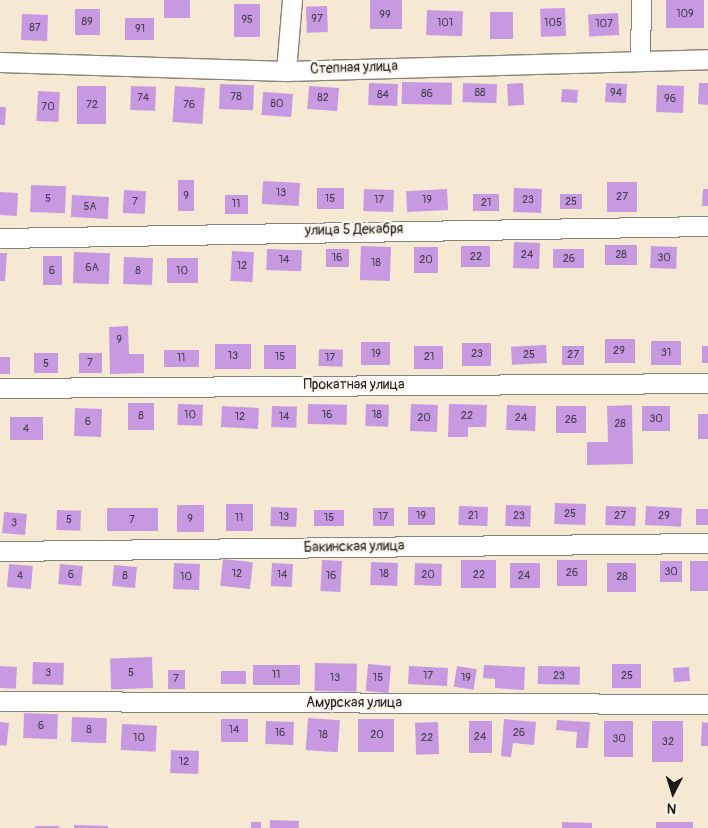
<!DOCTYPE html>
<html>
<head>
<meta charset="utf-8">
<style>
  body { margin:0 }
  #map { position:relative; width:708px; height:828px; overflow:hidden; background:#f6e9d4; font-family:Pangolin,sans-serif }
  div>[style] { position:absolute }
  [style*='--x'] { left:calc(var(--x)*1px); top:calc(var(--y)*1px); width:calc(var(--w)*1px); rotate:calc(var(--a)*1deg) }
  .building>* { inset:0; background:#c699e0; transform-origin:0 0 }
  .roads { filter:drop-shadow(1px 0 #898278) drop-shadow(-1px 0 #898278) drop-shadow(0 1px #898278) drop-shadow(0 -1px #898278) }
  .minor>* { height:19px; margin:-9.5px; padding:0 9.5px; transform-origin:9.5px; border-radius:9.5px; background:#fff }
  span { translate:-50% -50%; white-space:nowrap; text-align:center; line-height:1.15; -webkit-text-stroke:5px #fbf7ec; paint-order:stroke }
  .number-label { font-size:11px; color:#463b4d }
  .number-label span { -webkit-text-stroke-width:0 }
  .street-label { font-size:14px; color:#1c1c1c }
  .north { position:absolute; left:648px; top:768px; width:50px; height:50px; -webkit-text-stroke:4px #fbf7ec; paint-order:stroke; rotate:185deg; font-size:14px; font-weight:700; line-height:20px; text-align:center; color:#1c1c1c }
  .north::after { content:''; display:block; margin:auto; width:18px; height:22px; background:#1c1c1c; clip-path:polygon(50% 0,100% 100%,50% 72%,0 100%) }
</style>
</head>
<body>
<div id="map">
  <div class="building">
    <div style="left:164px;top:0;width:26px;height:18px"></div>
    <div style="left:370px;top:0;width:32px;height:29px"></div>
    <div style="left:666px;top:0;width:38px;height:28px"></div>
    <div style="left:234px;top:4px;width:26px;height:33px"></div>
    <div style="left:327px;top:6px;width:26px;height:21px;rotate:88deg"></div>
    <div style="left:565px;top:8px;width:28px;height:25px;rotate:88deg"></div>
    <div style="left:75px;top:9px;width:25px;height:26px"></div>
    <div style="left:427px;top:10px;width:36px;height:25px;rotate:2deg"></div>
    <div style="left:490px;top:12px;width:23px;height:27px"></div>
    <div style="left:618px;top:13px;width:22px;height:30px;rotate:87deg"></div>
    <div style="left:22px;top:14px;width:26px;height:26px;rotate:2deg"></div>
    <div style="left:125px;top:18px;width:29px;height:22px"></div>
    <div style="left:402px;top:82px;width:50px;height:22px;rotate:1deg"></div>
    <div style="left:369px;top:83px;width:29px;height:22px;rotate:2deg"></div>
    <div style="left:463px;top:83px;width:34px;height:19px;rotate:2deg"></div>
    <div style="left:523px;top:83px;width:22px;height:16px;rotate:87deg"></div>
    <div style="left:606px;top:83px;width:21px;height:19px;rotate:3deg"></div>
    <div style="clip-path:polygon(699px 83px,708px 83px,708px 105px,698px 104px)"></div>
    <div style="left:220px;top:84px;width:34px;height:25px;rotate:2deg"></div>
    <div style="left:657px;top:85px;width:27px;height:27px;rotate:2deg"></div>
    <div style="left:77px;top:86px;width:29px;height:38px"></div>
    <div style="left:131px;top:86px;width:25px;height:24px;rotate:2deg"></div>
    <div style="left:175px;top:86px;width:30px;height:36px;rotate:4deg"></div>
    <div style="left:309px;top:86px;width:30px;height:23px;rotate:4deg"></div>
    <div style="left:562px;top:89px;width:16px;height:13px;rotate:4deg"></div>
    <div style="left:38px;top:91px;width:22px;height:30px;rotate:3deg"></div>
    <div style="left:263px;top:92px;width:30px;height:23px;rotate:4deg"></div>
    <div style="clip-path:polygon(0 107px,6px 107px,5px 125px,0 125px)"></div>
    <div style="left:178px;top:180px;width:16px;height:31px"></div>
    <div style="left:263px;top:181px;width:37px;height:23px;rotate:3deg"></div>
    <div style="left:607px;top:182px;width:30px;height:30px"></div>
    <div style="left:31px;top:185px;width:35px;height:27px;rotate:2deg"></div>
    <div style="left:317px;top:188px;width:27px;height:21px"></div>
    <div style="left:514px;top:188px;width:28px;height:24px;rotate:2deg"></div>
    <div style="left:364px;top:189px;width:30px;height:22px;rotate:2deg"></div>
    <div style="left:447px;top:189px;width:21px;height:41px;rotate:87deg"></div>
    <div style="clip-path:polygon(703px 189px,708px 189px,708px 206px,702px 206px)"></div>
    <div style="left:124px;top:190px;width:22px;height:23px;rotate:3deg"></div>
    <div style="left:0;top:192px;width:18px;height:23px;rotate:3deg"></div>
    <div style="left:499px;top:194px;width:17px;height:26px;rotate:90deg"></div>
    <div style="left:560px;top:194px;width:22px;height:15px"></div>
    <div style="left:72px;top:195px;width:37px;height:22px;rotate:3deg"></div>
    <div style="left:225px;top:195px;width:23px;height:19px"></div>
    <div style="left:514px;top:242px;width:26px;height:26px;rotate:2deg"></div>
    <div style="left:605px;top:245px;width:32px;height:20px"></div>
    <div style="left:361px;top:246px;width:30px;height:34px;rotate:2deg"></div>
    <div style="left:461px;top:246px;width:29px;height:21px"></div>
    <div style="left:651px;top:246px;width:26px;height:22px;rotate:2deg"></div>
    <div style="left:414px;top:247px;width:24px;height:26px"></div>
    <div style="left:267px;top:249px;width:35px;height:21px;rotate:2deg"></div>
    <div style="left:326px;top:249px;width:23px;height:18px"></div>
    <div style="left:553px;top:249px;width:31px;height:19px"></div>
    <div style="left:232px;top:251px;width:22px;height:30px;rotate:3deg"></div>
    <div style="left:74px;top:252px;width:36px;height:31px;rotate:2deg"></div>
    <div style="clip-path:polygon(0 253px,7px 253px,5px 281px,0 281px)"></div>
    <div style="left:43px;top:256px;width:19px;height:29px"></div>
    <div style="left:124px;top:257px;width:29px;height:27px;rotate:2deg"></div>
    <div style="left:167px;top:258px;width:31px;height:25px"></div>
    <div style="clip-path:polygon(128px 326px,129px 354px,144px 354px,144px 373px,110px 374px,109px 327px)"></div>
    <div style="left:605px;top:339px;width:30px;height:24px"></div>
    <div style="left:651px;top:341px;width:30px;height:24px"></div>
    <div style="left:361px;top:342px;width:29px;height:23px"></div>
    <div style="left:462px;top:343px;width:29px;height:23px"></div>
    <div style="left:215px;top:344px;width:36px;height:25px"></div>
    <div style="left:264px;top:345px;width:32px;height:24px"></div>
    <div style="left:546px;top:345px;width:18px;height:35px;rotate:87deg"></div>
    <div style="left:414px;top:346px;width:29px;height:23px"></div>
    <div style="left:562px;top:346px;width:22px;height:19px"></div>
    <div style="left:702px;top:346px;width:6px;height:17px"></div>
    <div style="left:319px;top:349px;width:24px;height:17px;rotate:2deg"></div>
    <div style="left:164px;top:350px;width:35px;height:17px"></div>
    <div style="left:58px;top:353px;width:20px;height:24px;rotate:90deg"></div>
    <div style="left:79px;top:353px;width:23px;height:20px"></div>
    <div style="left:0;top:357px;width:10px;height:17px"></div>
    <div style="left:128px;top:403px;width:26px;height:27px"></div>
    <div style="left:178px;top:404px;width:25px;height:21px;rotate:2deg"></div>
    <div style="left:308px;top:404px;width:39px;height:20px;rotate:1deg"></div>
    <div style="left:366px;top:404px;width:23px;height:22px;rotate:2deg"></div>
    <div style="left:411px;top:404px;width:27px;height:27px;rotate:2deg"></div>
    <div style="clip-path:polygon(449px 404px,487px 405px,486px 427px,468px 427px,468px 437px,448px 437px)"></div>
    <div style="left:507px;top:405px;width:29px;height:25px;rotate:2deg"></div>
    <div style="clip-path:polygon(632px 405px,633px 464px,587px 465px,587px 442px,608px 442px,607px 406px)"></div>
    <div style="left:222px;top:406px;width:37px;height:21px;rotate:3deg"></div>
    <div style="left:272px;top:406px;width:25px;height:21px;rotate:2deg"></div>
    <div style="left:556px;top:406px;width:30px;height:27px"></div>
    <div style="left:642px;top:406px;width:28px;height:25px"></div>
    <div style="left:75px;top:408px;width:27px;height:28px;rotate:2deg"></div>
    <div style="left:698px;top:414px;width:10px;height:25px"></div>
    <div style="left:10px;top:417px;width:33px;height:23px"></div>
    <div style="left:555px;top:503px;width:31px;height:21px;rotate:2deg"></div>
    <div style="left:226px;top:504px;width:27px;height:27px"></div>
    <div style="left:177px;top:505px;width:27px;height:27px"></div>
    <div style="left:506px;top:505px;width:25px;height:21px;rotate:2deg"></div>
    <div style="left:459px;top:506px;width:29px;height:19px;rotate:2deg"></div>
    <div style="left:606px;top:506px;width:30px;height:19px;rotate:2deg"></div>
    <div style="left:646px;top:506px;width:36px;height:19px;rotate:3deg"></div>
    <div style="left:271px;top:507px;width:26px;height:19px;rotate:2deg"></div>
    <div style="left:408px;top:507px;width:27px;height:18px"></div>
    <div style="left:158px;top:508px;width:23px;height:51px;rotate:90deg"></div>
    <div style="left:373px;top:508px;width:21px;height:18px"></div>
    <div style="left:696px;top:509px;width:12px;height:16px"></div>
    <div style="left:57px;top:510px;width:24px;height:20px;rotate:2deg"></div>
    <div style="left:314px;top:510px;width:30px;height:16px"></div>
    <div style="left:4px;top:512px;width:23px;height:21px;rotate:5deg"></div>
    <div style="left:223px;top:559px;width:30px;height:27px;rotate:6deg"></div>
    <div style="left:322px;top:560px;width:20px;height:31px;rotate:3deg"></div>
    <div style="left:496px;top:560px;width:28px;height:35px;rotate:90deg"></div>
    <div style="left:557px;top:560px;width:30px;height:26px"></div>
    <div style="left:682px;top:561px;width:21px;height:22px;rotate:90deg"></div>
    <div style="left:690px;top:561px;width:18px;height:30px"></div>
    <div style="left:371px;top:562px;width:27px;height:23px;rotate:2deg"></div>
    <div style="left:174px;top:563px;width:26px;height:26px;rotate:2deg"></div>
    <div style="left:272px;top:563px;width:21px;height:23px;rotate:3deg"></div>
    <div style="left:415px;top:563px;width:27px;height:22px;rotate:2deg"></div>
    <div style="left:510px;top:563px;width:30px;height:25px"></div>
    <div style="left:607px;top:563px;width:29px;height:29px"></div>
    <div style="left:9px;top:564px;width:24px;height:23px;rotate:5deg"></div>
    <div style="left:60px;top:564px;width:23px;height:20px;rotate:5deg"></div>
    <div style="left:114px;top:565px;width:23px;height:21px;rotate:5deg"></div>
    <div style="left:152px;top:657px;width:31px;height:42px;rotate:88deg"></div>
    <div style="left:33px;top:662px;width:31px;height:22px;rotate:2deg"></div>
    <div style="left:315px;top:663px;width:42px;height:28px;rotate:1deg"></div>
    <div style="left:368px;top:664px;width:23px;height:27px;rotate:5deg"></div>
    <div style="left:612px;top:664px;width:29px;height:24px"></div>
    <div style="left:253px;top:665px;width:47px;height:20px"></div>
    <div style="clip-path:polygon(484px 665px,525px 667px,524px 690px,495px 688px,495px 679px,483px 678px)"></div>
    <div style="left:0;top:666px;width:17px;height:22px;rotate:3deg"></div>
    <div style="left:409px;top:666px;width:39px;height:18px;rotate:3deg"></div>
    <div style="left:457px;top:666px;width:20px;height:21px;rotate:9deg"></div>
    <div style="left:538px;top:666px;width:42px;height:18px;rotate:1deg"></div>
    <div style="left:689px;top:667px;width:14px;height:16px;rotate:86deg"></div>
    <div style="left:168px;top:670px;width:17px;height:19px"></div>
    <div style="left:221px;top:671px;width:25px;height:13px"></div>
    <div style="left:24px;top:713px;width:34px;height:25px;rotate:2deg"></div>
    <div style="left:72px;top:717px;width:35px;height:25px;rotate:2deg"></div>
    <div style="left:308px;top:718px;width:32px;height:32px;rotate:4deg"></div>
    <div style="left:221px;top:719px;width:27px;height:23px"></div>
    <div style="left:358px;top:719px;width:36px;height:33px"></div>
    <div style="clip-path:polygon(504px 719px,536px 722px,534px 745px,513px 743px,511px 757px,501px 756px)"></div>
    <div style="clip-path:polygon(557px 720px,590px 722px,588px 748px,576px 748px,577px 732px,556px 730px)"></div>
    <div style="left:266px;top:721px;width:28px;height:23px;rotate:2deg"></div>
    <div style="left:469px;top:721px;width:23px;height:32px"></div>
    <div style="left:604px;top:721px;width:29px;height:36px"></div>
    <div style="left:652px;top:721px;width:31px;height:41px"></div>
    <div style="left:0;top:722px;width:9px;height:23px;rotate:6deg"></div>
    <div style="left:438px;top:722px;width:32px;height:23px;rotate:88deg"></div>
    <div style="clip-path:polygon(702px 722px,708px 723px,708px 746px,701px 746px)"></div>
    <div style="left:122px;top:724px;width:35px;height:26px;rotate:3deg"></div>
    <div style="left:171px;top:750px;width:28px;height:23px;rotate:2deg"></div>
    <div style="left:270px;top:820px;width:29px;height:8px;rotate:2deg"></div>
    <div style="left:251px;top:822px;width:10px;height:6px"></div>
    <div style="clip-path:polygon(562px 822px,592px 823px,592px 828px,562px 828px)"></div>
    <div style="left:656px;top:822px;width:37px;height:6px"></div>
    <div style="clip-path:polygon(74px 825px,108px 826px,108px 828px,74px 828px)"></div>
    <div style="left:35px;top:826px;width:24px;height:2px"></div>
  </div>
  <div class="roads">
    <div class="minor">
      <div style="--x:640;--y:59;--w:59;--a:-89"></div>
      <div style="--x:0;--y:62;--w:286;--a:1.8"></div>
      <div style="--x:286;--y:71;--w:422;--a:-1.6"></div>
      <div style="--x:286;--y:71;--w:71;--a:-85.2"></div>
      <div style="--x:0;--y:238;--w:708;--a:-0.97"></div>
      <div style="--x:0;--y:388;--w:708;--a:-0.4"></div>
      <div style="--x:0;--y:551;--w:708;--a:-0.65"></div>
      <div style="--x:0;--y:701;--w:708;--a:0.24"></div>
    </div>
  </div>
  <div class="number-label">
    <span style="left:685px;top:14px">109</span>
    <span style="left:385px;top:15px">99</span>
    <span style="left:317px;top:19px">97</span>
    <span style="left:247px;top:20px">95</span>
    <span style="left:87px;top:22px">89</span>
    <span style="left:445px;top:23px">101</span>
    <span style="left:553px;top:23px">105</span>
    <span style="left:604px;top:24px">107</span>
    <span style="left:35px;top:28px">87</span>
    <span style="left:140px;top:29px">91</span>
    <span style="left:480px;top:93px">88</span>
    <span style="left:616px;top:93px">94</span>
    <span style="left:427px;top:94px">86</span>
    <span style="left:383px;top:95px">84</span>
    <span style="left:236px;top:97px">78</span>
    <span style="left:143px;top:98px">74</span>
    <span style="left:323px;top:98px">82</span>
    <span style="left:670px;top:99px">96</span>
    <span style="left:277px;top:104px">80</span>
    <span style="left:92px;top:105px">72</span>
    <span style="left:189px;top:105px">76</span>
    <span style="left:48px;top:107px">70</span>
    <span style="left:281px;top:193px">13</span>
    <span style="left:186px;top:196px">9</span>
    <span style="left:622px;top:197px">27</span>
    <span style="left:48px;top:199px">5</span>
    <span style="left:330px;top:199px">15</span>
    <span style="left:379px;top:200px">17</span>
    <span style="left:427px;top:200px">19</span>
    <span style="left:528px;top:200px">23</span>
    <span style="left:135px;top:202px">7</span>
    <span style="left:571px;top:202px">25</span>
    <span style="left:486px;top:203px">21</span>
    <span style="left:236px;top:204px">11</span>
    <span style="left:90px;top:207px">5А</span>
    <span style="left:527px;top:255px">24</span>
    <span style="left:621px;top:255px">28</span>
    <span style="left:476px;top:257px">22</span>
    <span style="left:337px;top:258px">16</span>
    <span style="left:664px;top:258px">30</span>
    <span style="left:569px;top:259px">26</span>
    <span style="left:284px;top:260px">14</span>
    <span style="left:426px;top:260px">20</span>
    <span style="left:376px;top:263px">18</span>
    <span style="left:242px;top:266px">12</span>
    <span style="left:92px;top:268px">6А</span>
    <span style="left:52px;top:271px">6</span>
    <span style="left:138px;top:271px">8</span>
    <span style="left:182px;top:271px">10</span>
    <span style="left:119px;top:340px">9</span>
    <span style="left:619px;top:351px">29</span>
    <span style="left:666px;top:353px">31</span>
    <span style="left:376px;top:354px">19</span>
    <span style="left:477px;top:354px">23</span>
    <span style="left:529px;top:355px">25</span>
    <span style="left:573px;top:355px">27</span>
    <span style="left:233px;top:356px">13</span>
    <span style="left:280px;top:357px">15</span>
    <span style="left:429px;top:357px">21</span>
    <span style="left:181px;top:358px">11</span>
    <span style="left:330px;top:358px">17</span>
    <span style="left:90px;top:363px">7</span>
    <span style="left:46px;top:364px">5</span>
    <span style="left:190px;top:415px">10</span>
    <span style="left:327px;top:415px">16</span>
    <span style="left:377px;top:415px">18</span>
    <span style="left:141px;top:416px">8</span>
    <span style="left:467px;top:416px">22</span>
    <span style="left:240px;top:417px">12</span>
    <span style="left:284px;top:417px">14</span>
    <span style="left:424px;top:418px">20</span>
    <span style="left:521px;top:418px">24</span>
    <span style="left:656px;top:419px">30</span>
    <span style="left:571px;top:420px">26</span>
    <span style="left:88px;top:422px">6</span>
    <span style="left:620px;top:424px">28</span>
    <span style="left:26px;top:429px">4</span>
    <span style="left:570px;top:514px">25</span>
    <span style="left:421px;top:516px">19</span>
    <span style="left:473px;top:516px">21</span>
    <span style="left:519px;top:516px">23</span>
    <span style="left:620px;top:516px">27</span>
    <span style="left:664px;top:516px">29</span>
    <span style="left:284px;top:517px">13</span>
    <span style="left:383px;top:517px">17</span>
    <span style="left:239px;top:518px">11</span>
    <span style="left:329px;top:518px">15</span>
    <span style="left:190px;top:519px">9</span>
    <span style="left:69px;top:520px">5</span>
    <span style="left:132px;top:520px">7</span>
    <span style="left:14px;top:523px">3</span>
    <span style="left:671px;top:572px">30</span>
    <span style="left:572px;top:573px">26</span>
    <span style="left:237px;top:574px">12</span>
    <span style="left:384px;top:574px">18</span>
    <span style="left:71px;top:575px">6</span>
    <span style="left:282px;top:575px">14</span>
    <span style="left:428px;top:575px">20</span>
    <span style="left:479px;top:575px">22</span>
    <span style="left:20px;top:576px">4</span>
    <span style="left:125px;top:576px">8</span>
    <span style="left:331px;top:576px">16</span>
    <span style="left:524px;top:576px">24</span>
    <span style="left:186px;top:577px">10</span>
    <span style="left:622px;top:577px">28</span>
    <span style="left:48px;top:673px">3</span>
    <span style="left:131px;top:673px">5</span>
    <span style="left:276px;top:675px">11</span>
    <span style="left:428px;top:676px">17</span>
    <span style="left:559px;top:676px">23</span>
    <span style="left:627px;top:676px">25</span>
    <span style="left:335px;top:678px">13</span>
    <span style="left:378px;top:678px">15</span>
    <span style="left:466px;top:678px">19</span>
    <span style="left:176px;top:679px">7</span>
    <span style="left:41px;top:726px">6</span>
    <span style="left:89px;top:730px">8</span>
    <span style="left:234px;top:730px">14</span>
    <span style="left:280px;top:733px">16</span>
    <span style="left:519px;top:733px">26</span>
    <span style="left:323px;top:735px">18</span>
    <span style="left:377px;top:735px">20</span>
    <span style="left:480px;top:737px">24</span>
    <span style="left:139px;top:738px">10</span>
    <span style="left:427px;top:738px">22</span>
    <span style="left:619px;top:739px">30</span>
    <span style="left:668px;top:742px">32</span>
    <span style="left:184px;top:762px">12</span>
  </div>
  <div class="street-label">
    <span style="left:354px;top:68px;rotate:-2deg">Степная улица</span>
    <span style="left:354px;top:230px;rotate:-1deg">улица 5 Декабря</span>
    <span style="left:354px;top:385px">Прокатная улица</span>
    <span style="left:354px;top:547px;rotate:-1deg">Бакинская улица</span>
    <span style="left:354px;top:703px">Амурская улица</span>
  </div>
  <div class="north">N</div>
</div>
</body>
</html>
